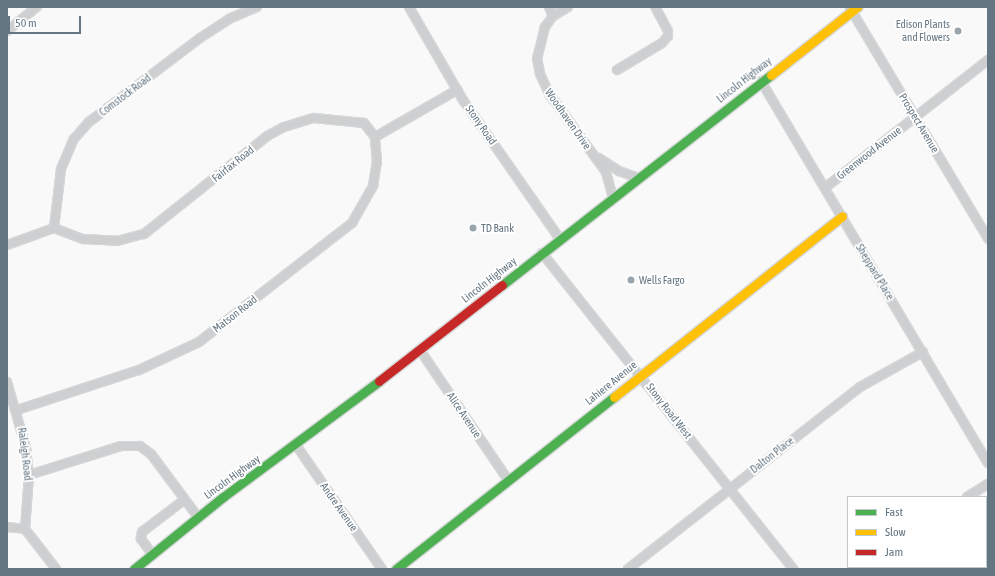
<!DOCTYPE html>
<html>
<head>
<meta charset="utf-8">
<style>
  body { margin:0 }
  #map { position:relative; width:995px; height:576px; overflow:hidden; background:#f9f9f9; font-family:"Asap Condensed",sans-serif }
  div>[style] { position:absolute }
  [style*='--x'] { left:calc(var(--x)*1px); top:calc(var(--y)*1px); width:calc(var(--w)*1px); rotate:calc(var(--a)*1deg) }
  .roads { filter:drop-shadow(1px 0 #d5d6d7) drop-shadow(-1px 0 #d5d6d7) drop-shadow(0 1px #d5d6d7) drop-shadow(0 -1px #d5d6d7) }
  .street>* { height:8px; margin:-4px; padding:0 4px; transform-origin:4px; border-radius:4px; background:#cecfd0 }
  .fast>* { height:9px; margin:-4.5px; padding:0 4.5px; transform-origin:4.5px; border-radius:4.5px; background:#4caf50 }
  .slow>* { height:9px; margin:-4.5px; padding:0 4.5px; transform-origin:4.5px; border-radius:4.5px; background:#ffc107 }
  .jam>* { height:9px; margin:-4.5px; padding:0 4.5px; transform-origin:4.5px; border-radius:4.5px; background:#c62828 }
  .dots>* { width:11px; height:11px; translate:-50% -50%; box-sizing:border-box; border:2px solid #fff; border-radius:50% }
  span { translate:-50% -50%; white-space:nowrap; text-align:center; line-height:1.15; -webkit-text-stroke:4px #fff; paint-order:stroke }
  .poi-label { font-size:11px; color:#657683 }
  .right { translate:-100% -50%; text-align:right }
  .left { translate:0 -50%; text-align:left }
  .street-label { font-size:11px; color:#657683 }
  .frame { position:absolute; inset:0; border:8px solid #657683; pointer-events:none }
  .legend { position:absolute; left:847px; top:496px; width:140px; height:72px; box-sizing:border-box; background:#fff; border:1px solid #c1c8cd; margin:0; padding:5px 7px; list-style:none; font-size:12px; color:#657683 }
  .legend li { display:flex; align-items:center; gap:8px; height:20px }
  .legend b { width:20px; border:1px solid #c1c8cd }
  .scale { position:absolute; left:8px; top:16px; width:73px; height:18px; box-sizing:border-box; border:2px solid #657683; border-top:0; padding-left:5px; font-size:12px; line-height:14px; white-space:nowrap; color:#657683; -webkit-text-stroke:3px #fff; paint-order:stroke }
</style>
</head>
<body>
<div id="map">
  <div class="roads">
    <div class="street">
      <div style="--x:409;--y:7;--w:108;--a:59.9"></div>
      <div style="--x:463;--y:100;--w:169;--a:55.1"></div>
      <div style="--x:549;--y:7;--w:10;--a:66"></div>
      <div style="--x:568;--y:7;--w:17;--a:149"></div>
      <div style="--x:553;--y:16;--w:14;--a:126"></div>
      <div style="--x:545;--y:27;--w:32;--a:104"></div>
      <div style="--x:537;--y:58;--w:16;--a:79"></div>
      <div style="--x:540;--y:74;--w:23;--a:65"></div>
      <div style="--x:550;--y:95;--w:95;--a:54"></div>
      <div style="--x:606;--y:172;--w:27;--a:75"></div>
      <div style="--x:850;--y:8;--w:269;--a:59.1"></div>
      <div style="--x:7;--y:31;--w:38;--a:-39"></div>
      <div style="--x:617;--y:70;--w:52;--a:-31"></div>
      <div style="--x:662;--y:43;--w:9;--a:-49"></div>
      <div style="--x:668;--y:36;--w:5;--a:-90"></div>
      <div style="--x:668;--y:31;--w:27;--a:-118"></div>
      <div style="--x:761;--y:81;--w:444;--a:59.3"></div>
      <div style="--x:375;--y:137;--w:95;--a:-29.8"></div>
      <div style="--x:599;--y:158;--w:24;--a:33"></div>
      <div style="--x:619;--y:171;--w:20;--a:20"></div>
      <div style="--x:826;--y:187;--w:206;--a:-38.1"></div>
      <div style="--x:54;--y:228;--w:59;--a:-83.2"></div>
      <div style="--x:61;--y:169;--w:33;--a:-67"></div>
      <div style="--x:74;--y:139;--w:23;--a:-49"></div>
      <div style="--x:89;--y:122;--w:139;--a:-37.1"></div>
      <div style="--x:200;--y:38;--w:37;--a:-33"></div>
      <div style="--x:231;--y:18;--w:28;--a:-23"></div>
      <div style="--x:7;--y:245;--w:50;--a:-19.9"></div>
      <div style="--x:54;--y:228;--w:31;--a:21"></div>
      <div style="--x:83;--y:239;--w:34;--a:3"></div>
      <div style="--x:117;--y:241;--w:28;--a:-15"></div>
      <div style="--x:144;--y:234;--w:157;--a:-38.5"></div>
      <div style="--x:267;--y:136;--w:19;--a:-28"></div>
      <div style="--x:284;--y:127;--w:31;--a:-17"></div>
      <div style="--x:314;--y:118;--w:50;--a:5.7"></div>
      <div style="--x:364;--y:123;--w:18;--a:52"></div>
      <div style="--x:542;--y:253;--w:404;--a:51.5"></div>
      <div style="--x:420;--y:350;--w:157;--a:55.9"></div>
      <div style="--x:7;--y:382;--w:69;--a:73.9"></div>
      <div style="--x:26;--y:448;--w:27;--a:84"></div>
      <div style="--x:29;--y:475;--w:54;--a:94.2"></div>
      <div style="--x:17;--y:410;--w:128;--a:-18.2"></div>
      <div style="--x:139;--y:370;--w:66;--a:-25"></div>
      <div style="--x:199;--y:342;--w:194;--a:-37.9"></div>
      <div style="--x:352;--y:223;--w:43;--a:-60.4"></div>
      <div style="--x:373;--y:186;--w:24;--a:-81"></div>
      <div style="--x:377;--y:162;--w:25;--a:-95"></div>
      <div style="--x:296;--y:445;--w:151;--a:55.3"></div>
      <div style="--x:29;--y:475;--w:96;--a:-17.5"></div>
      <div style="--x:121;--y:446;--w:19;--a:0"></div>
      <div style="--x:140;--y:446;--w:14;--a:36"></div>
      <div style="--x:151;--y:454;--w:79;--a:53.3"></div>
      <div style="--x:967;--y:497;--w:25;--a:-32"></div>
      <div style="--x:7;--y:527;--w:18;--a:6"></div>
      <div style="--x:25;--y:529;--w:51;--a:52.2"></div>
      <div style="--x:152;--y:554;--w:19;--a:-126"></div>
      <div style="--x:141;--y:539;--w:7;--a:-82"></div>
      <div style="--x:142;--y:532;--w:53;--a:-37.3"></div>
      <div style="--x:628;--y:569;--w:295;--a:-38.1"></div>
      <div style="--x:860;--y:387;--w:72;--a:-29.1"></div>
      <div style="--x:865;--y:569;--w:3;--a:-45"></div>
    </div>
    <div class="fast">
      <div style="--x:502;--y:285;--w:341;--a:-38"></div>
      <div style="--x:134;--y:569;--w:114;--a:-39"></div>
      <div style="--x:223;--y:497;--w:194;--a:-36.6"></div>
      <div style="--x:396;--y:569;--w:278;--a:-38.3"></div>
    </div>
    <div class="slow">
      <div style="--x:771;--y:75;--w:110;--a:-38.3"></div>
      <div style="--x:614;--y:397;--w:291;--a:-38.4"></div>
    </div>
    <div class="jam">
      <div style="--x:379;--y:381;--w:156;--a:-38"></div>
    </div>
  </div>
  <div class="dots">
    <div style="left:958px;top:31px;background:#99a4ac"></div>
    <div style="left:473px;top:228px;background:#99a4ac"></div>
    <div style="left:631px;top:280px;background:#99a4ac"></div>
  </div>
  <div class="poi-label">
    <span class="right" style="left:950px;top:31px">Edison Plants<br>and Flowers</span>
    <span class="left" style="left:481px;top:228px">TD Bank</span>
    <span class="left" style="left:639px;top:280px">Wells Fargo</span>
  </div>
  <div class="street-label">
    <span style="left:744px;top:80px;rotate:-38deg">Lincoln Highway</span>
    <span style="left:125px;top:95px;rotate:-37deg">Comstock Road</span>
    <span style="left:568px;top:119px;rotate:55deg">Woodhaven Drive</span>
    <span style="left:919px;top:123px;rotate:59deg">Prospect Avenue</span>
    <span style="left:481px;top:125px;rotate:55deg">Stony Road</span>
    <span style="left:869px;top:153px;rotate:-38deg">Greenwood Avenue</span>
    <span style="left:233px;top:164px;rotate:-39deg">Fairfax Road</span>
    <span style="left:875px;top:272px;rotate:59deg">Sheppard Place</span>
    <span style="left:489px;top:280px;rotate:-38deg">Lincoln Highway</span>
    <span style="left:235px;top:314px;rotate:-38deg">Matson Road</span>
    <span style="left:611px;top:383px;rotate:-39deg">Lahiere Avenue</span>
    <span style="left:669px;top:411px;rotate:52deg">Stony Road West</span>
    <span style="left:464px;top:415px;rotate:56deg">Alice Avenue</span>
    <span style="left:25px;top:454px;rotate:83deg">Raleigh Road</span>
    <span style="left:772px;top:455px;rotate:-38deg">Dalton Place</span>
    <span style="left:232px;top:477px;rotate:-36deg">Lincoln Highway</span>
    <span style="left:339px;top:507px;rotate:55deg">Andre Avenue</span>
  </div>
  <div class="frame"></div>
  <ul class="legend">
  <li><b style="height:5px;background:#4caf50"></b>Fast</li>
  <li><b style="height:5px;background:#ffc107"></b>Slow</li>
  <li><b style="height:5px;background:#c62828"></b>Jam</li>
  </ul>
  <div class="scale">50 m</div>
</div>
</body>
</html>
